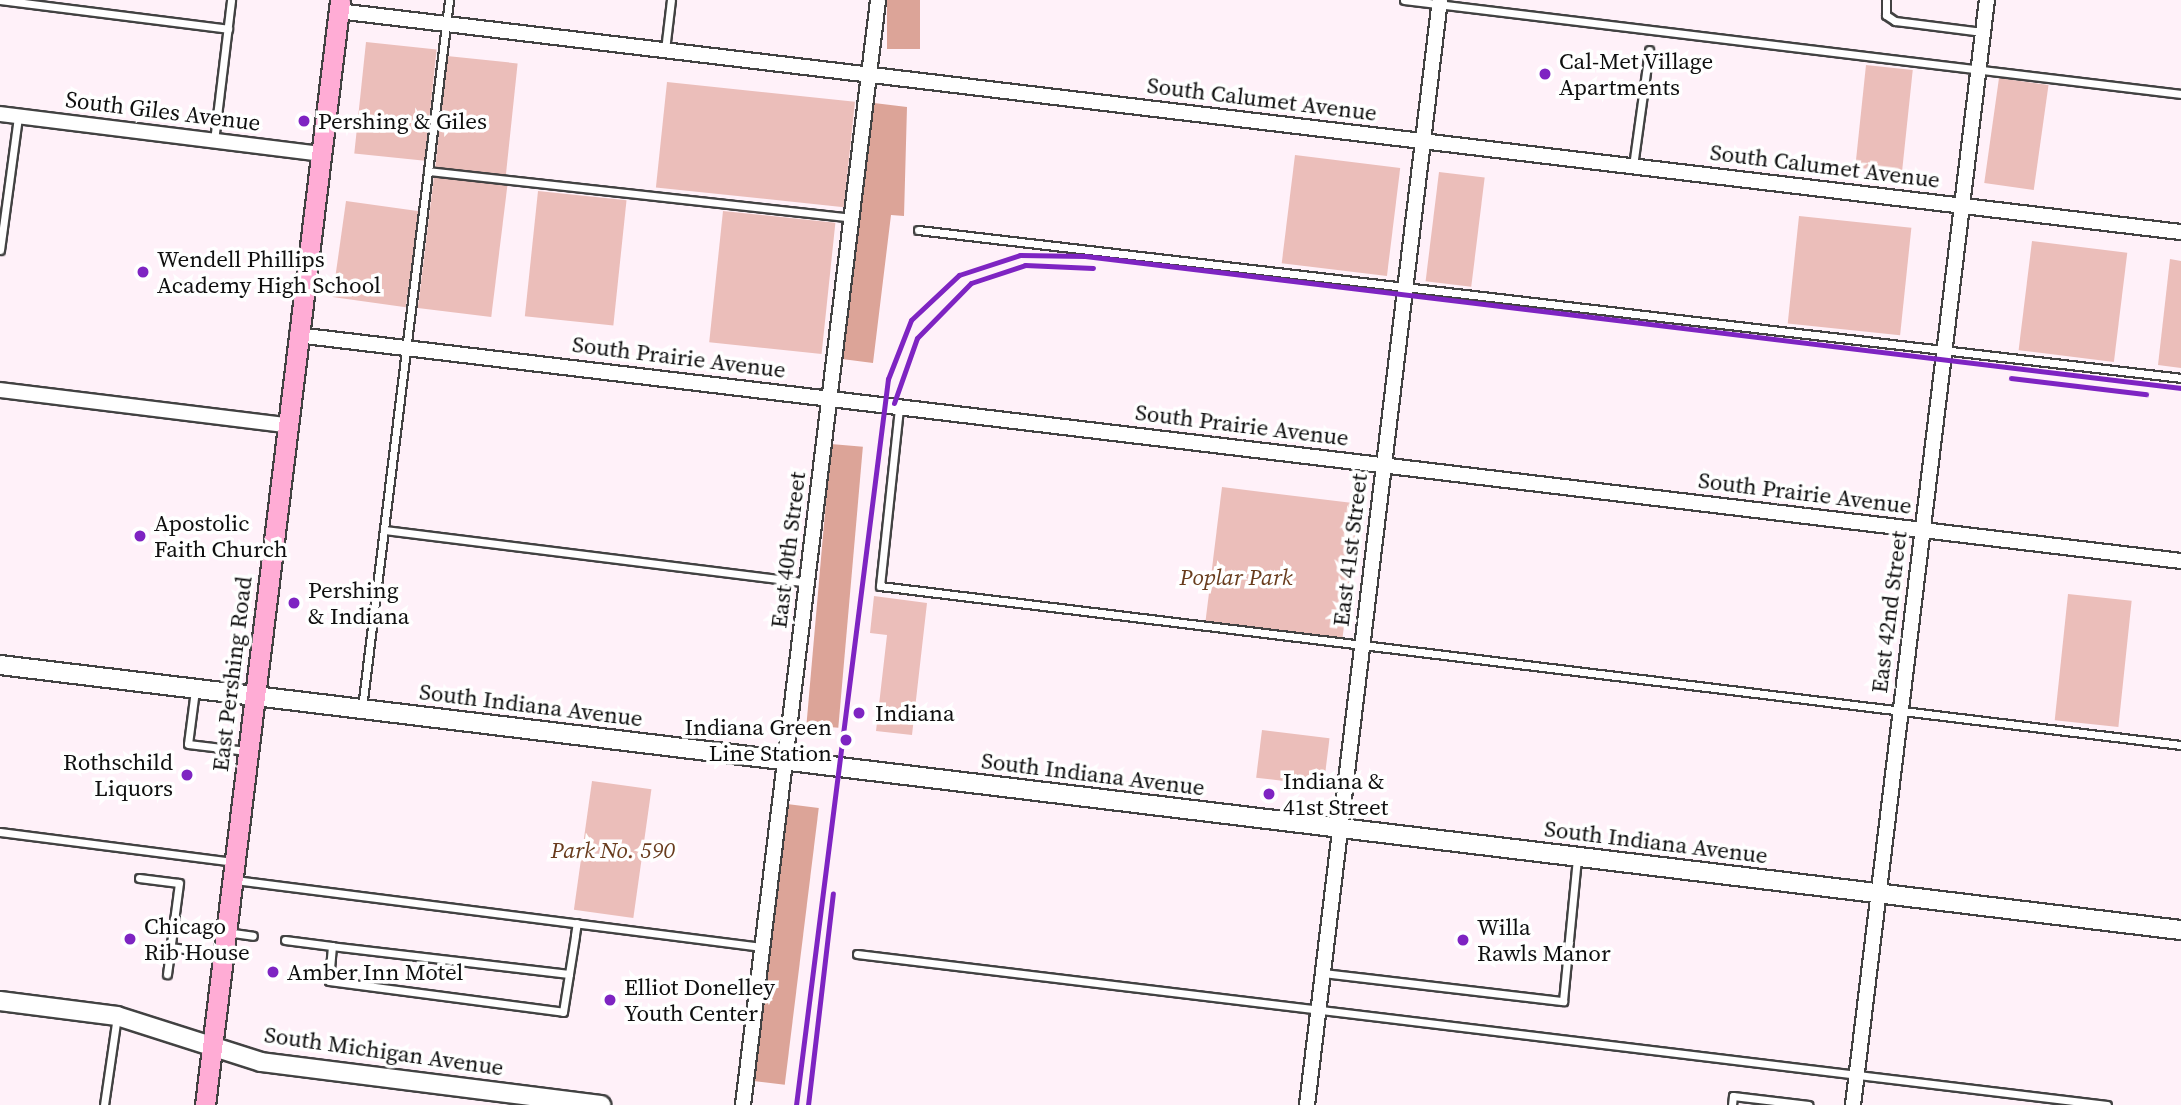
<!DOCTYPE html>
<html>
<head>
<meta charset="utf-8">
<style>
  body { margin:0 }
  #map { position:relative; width:2181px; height:1105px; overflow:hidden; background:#fff1f9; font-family:"Source Serif 4",serif }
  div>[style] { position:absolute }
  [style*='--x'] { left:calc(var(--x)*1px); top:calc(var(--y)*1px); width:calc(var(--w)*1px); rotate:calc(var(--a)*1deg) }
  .green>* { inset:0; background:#ebbeba; transform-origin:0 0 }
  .forest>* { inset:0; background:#dca498; transform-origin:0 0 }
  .roads { filter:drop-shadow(2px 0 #424242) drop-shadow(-2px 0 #424242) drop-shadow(0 2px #424242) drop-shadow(0 -2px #424242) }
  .service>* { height:7px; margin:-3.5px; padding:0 3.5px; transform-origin:3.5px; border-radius:3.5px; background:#fff }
  .minor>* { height:14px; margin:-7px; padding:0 7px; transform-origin:7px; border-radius:7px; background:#fff }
  .tertiary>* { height:18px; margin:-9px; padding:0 9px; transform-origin:9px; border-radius:9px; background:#fff }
  .secondary>* { height:19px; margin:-9.5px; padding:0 9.5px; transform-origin:9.5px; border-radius:9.5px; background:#ffacd5 }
  .rail>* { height:5px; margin:-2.5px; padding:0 2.5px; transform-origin:2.5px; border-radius:2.5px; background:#7e24c2 }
  .dots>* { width:19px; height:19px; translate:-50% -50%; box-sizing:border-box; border:4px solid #fff; border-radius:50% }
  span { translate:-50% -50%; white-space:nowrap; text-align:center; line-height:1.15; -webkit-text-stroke:7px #fff; paint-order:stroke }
  .poi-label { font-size:23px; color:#0f0f0f }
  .left { translate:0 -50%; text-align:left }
  .right { translate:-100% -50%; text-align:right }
  .street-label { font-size:23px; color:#0f0f0f }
  .park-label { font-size:23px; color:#693c1d; font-style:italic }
</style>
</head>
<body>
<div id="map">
  <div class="green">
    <div style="left:366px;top:42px;width:71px;height:112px;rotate:6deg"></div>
    <div style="left:447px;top:56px;width:71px;height:112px;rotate:6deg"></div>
    <div style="left:1866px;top:65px;width:47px;height:103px;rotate:6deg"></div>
    <div style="left:1999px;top:78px;width:50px;height:106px;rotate:8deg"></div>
    <div style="left:667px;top:82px;width:189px;height:106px;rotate:6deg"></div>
    <div style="left:1295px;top:155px;width:106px;height:109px;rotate:7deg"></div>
    <div style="left:1439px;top:172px;width:46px;height:110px;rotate:7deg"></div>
    <div style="left:434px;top:176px;width:74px;height:133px;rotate:7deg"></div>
    <div style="left:538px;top:191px;width:89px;height:126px;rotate:6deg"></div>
    <div style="left:346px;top:201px;width:74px;height:97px;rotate:8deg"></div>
    <div style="left:723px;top:211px;width:113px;height:132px;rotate:6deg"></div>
    <div style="left:1799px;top:216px;width:113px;height:108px;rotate:6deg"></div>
    <div style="left:2032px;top:241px;width:96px;height:110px;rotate:7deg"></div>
    <div style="clip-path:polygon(2170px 259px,2181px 261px,2181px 368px,2158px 365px)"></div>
    <div style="left:1222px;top:487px;width:138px;height:136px;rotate:7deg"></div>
    <div style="left:2068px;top:594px;width:64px;height:127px;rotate:6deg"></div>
    <div style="clip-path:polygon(874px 596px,927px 603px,912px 735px,876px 731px,887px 635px,870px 633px)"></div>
    <div style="left:1262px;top:730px;width:68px;height:48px;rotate:7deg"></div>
    <div style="left:592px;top:781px;width:60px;height:130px;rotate:8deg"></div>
  </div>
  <div class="forest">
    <div style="left:887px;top:0;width:33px;height:49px"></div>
    <div style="clip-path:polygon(874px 103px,907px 107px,904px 216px,891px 215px,873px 363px,842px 359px)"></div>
    <div style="left:831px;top:444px;width:32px;height:282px;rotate:5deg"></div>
    <div style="left:787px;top:804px;width:32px;height:279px;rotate:7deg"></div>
  </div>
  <div class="roads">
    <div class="service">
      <div style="--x:0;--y:0;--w:230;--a:7.2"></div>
      <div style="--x:1404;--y:0;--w:783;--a:6.9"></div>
      <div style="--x:1886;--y:0;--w:15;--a:90"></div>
      <div style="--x:1886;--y:15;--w:11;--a:34"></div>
      <div style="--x:1895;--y:21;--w:88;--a:7.2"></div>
      <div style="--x:665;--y:50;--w:50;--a:-83.2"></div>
      <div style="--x:214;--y:141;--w:142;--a:-83.1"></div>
      <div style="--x:1633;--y:166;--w:117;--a:-82.1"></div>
      <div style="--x:428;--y:171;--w:426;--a:6.3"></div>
      <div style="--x:918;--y:230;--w:1272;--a:6.68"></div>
      <div style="--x:0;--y:250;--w:134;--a:-82.3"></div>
      <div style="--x:899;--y:408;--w:179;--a:96.1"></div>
      <div style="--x:880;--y:586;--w:1311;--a:6.97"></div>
      <div style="--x:384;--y:530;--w:426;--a:7.1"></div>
      <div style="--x:195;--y:690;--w:54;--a:97.4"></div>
      <div style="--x:188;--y:744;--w:59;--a:6.8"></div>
      <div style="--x:362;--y:708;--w:713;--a:-82.99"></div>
      <div style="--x:0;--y:832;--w:235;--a:7.3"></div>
      <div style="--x:139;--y:878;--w:40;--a:7.1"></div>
      <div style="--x:179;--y:883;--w:92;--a:97.5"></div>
      <div style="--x:235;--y:880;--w:531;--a:7.25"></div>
      <div style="--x:226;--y:932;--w:27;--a:8"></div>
      <div style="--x:285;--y:940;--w:47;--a:7.3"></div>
      <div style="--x:170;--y:947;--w:52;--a:7.7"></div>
      <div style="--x:857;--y:954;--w:1259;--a:6.89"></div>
      <div style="--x:1323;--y:973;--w:242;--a:6.7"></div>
      <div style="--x:1563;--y:1001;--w:143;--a:-84.4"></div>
      <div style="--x:569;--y:974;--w:239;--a:-173.3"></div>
      <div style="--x:332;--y:946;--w:35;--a:95"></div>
      <div style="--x:329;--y:981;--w:236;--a:7.5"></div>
      <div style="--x:563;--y:1012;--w:38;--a:-81"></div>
      <div style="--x:569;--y:974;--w:39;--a:-81"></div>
      <div style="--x:575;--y:935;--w:12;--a:-81"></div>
      <div style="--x:104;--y:1105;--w:90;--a:-81.7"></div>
      <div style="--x:1732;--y:1105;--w:9;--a:-84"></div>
      <div style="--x:1733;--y:1096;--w:76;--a:6.8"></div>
    </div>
    <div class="minor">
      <div style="--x:338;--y:11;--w:1856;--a:6.84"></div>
      <div style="--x:0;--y:114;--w:322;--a:7.1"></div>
      <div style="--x:297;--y:335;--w:1898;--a:6.84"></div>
      <div style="--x:0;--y:390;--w:288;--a:7"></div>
      <div style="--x:743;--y:1105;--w:1113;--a:-83.03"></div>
      <div style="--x:1307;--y:1105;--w:1113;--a:-83.14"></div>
      <div style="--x:1853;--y:1105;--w:1113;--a:-83.09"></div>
    </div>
    <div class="tertiary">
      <div style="--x:0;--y:665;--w:2197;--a:6.93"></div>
      <div style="--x:0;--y:1001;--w:118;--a:7.3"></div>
      <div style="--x:117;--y:1016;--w:151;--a:17.7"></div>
      <div style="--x:261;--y:1062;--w:343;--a:7.2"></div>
    </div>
    <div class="secondary">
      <div style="--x:205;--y:1105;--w:1113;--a:-83.03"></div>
    </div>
  </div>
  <div class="rail">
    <div style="--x:2011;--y:378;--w:136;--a:6.8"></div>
    <div style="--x:894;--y:403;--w:69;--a:-70.5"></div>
    <div style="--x:917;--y:338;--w:77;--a:-45.5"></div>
    <div style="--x:971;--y:283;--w:57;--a:-18.4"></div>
    <div style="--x:1025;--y:265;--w:68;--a:2.5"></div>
    <div style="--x:796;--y:1105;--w:732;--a:-82.78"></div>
    <div style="--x:888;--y:379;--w:63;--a:-68.7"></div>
    <div style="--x:911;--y:320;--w:66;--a:-43.2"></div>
    <div style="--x:959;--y:275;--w:64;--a:-18.2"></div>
    <div style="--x:1020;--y:255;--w:65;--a:0.9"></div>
    <div style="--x:1085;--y:256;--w:1104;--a:6.87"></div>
    <div style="--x:808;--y:1105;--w:213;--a:-83.3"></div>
  </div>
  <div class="dots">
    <div style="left:1545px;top:74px;background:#7e24c2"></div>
    <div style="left:304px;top:121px;background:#7e24c2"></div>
    <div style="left:143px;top:272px;background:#7e24c2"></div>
    <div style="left:140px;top:536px;background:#7e24c2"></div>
    <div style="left:294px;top:603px;background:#7e24c2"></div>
    <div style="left:859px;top:713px;background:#7e24c2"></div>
    <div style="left:846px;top:740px;background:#7e24c2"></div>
    <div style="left:187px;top:775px;background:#7e24c2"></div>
    <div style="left:1269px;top:794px;background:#7e24c2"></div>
    <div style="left:130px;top:939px;background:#7e24c2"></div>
    <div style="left:1463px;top:940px;background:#7e24c2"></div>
    <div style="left:273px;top:972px;background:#7e24c2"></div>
    <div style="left:610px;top:1000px;background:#7e24c2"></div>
  </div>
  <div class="poi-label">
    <span class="left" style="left:1559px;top:74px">Cal-Met Village<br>Apartments</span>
    <span class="left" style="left:318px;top:121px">Pershing &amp; Giles</span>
    <span class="left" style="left:157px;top:272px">Wendell Phillips<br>Academy High School</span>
    <span class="left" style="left:154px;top:536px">Apostolic<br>Faith Church</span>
    <span class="left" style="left:308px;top:603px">Pershing<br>&amp; Indiana</span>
    <span class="left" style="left:875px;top:713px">Indiana</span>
    <span class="right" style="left:832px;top:740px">Indiana Green<br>Line Station</span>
    <span class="right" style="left:173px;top:775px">Rothschild<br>Liquors</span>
    <span class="left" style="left:1283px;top:794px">Indiana &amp;<br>41st Street</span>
    <span class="left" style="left:144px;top:939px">Chicago<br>Rib House</span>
    <span class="left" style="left:1477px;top:940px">Willa<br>Rawls Manor</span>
    <span class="left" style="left:287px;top:972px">Amber Inn Motel</span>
    <span class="left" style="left:624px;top:1000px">Elliot Donelley<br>Youth Center</span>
  </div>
  <div class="street-label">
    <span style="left:1262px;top:99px;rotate:7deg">South Calumet Avenue</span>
    <span style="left:163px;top:111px;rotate:7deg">South Giles Avenue</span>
    <span style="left:1825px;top:166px;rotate:7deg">South Calumet Avenue</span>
    <span style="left:679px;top:357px;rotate:7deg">South Prairie Avenue</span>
    <span style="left:1242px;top:425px;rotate:7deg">South Prairie Avenue</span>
    <span style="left:1805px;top:493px;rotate:7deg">South Prairie Avenue</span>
    <span style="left:788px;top:550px;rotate:-83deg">East 40th Street</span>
    <span style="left:1350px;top:550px;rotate:-83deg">East 41st Street</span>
    <span style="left:1889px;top:612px;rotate:-83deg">East 42nd Street</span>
    <span style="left:232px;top:674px;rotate:-83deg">East Pershing Road</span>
    <span style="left:531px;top:705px;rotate:7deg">South Indiana Avenue</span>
    <span style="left:1093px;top:774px;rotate:7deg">South Indiana Avenue</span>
    <span style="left:1656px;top:842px;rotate:7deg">South Indiana Avenue</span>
    <span style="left:384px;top:1051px;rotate:8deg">South Michigan Avenue</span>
  </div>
  <div class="park-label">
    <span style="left:1236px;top:577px">Poplar Park</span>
    <span style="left:613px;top:850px">Park No. 590</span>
  </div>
</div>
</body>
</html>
